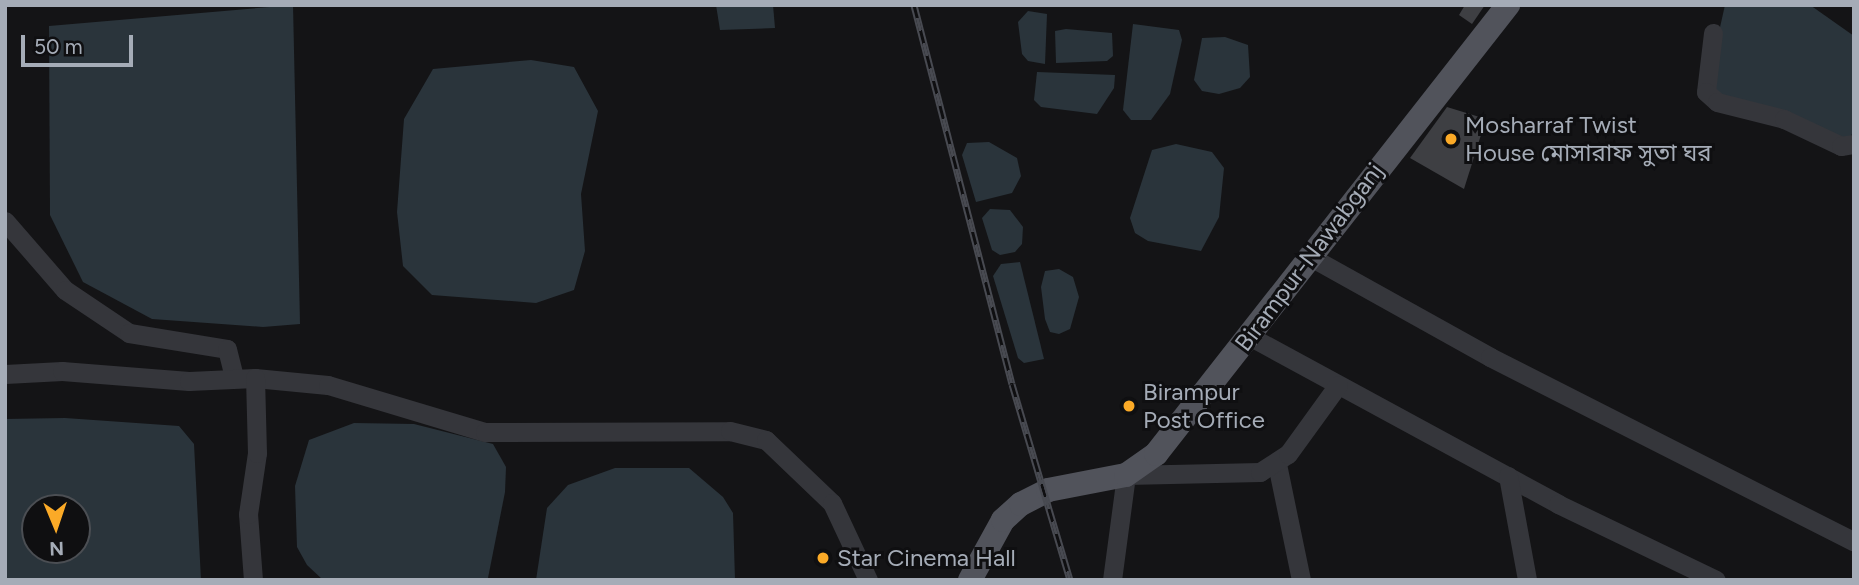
<!DOCTYPE html>
<html>
<head>
<meta charset="utf-8">
<style>
  body { margin:0 }
  #map { position:relative; width:1859px; height:585px; overflow:hidden; background:#141416; font-family:Figtree,"Noto Sans Bengali",sans-serif }
  div>[style] { position:absolute }
  [style*='--x'] { left:calc(var(--x)*1px); top:calc(var(--y)*1px); width:calc(var(--w)*1px); rotate:calc(var(--a)*1deg) }
  .water>* { inset:0; background:#2a343b }
  .building>* { inset:0; background:#3e3f43 }
  .minor>* { height:19px; margin:-9.5px; padding:0 9.5px; transform-origin:9.5px; border-radius:9.5px; background:#35363b }
  .major>* { height:24px; margin:-12px; padding:0 12px; transform-origin:12px; border-radius:12px; background:#51535b }
  .rail>* { height:7px; margin-top:-3.5px; transform-origin:0; background:repeating-linear-gradient(90deg,#0f0f11 0 13px,#484a51 0 26px); box-sizing:border-box; border-block:2px solid #484a51 }
  .dots>* { width:19px; height:19px; translate:-50% -50%; box-sizing:border-box; border:4px solid #0f0f11; border-radius:50% }
  span { translate:-50% -50%; white-space:nowrap; text-align:center; line-height:1.15; -webkit-text-stroke:6px #0f0f11; paint-order:stroke }
  .poi-label { font-size:24px; color:#a5acb7 }
  .left { translate:0 -50%; text-align:left }
  .street-label { font-size:24px; color:#a5acb7 }
  .frame { position:absolute; inset:0; border:7px solid #a5acb7; pointer-events:none }
  .north { position:absolute; left:21px; top:494px; width:70px; height:70px; box-sizing:border-box; background:#0f0f11; border:2px solid #4b4e53; border-radius:50%; rotate:178deg; font-size:19px; font-weight:700; line-height:28px; text-align:center; color:#a5acb7 }
  .north::after { content:''; display:block; margin:auto; width:24px; height:32px; background:#fbaa27; clip-path:polygon(50% 0,100% 100%,50% 72%,0 100%) }
  .scale { position:absolute; left:21px; top:35px; width:112px; height:32px; box-sizing:border-box; border:4px solid #a5acb7; border-top:0; padding-left:9px; font-size:21px; line-height:24px; white-space:nowrap; color:#a5acb7; -webkit-text-stroke:5px #0f0f11; paint-order:stroke }
</style>
</head>
<body>
<div id="map">
  <div class="water">
    <div style="clip-path:polygon(293px 5px,300px 324px,263px 327px,152px 319px,83px 282px,50px 215px,49px 26px)"></div>
    <div style="clip-path:polygon(716px 5px,773px 5px,775px 28px,720px 30px)"></div>
    <div style="clip-path:polygon(1725px 5px,1810px 5px,1854px 36px,1854px 129px,1849px 141px,1712px 95px,1712px 63px)"></div>
    <div style="clip-path:polygon(1028px 11px,1047px 14px,1045px 64px,1028px 61px,1022px 54px,1018px 22px)"></div>
    <div style="clip-path:polygon(1133px 24px,1179px 30px,1182px 40px,1170px 94px,1151px 120px,1131px 120px,1123px 110px)"></div>
    <div style="clip-path:polygon(1066px 29px,1112px 33px,1113px 56px,1107px 61px,1056px 63px,1055px 31px)"></div>
    <div style="clip-path:polygon(1225px 37px,1248px 45px,1250px 77px,1240px 88px,1219px 94px,1202px 91px,1194px 80px,1202px 38px)"></div>
    <div style="clip-path:polygon(531px 60px,574px 67px,598px 111px,581px 194px,585px 251px,574px 290px,536px 303px,432px 295px,403px 266px,397px 212px,404px 119px,433px 69px)"></div>
    <div style="clip-path:polygon(1037px 72px,1115px 75px,1114px 88px,1097px 114px,1041px 107px,1034px 100px)"></div>
    <div style="clip-path:polygon(989px 142px,1017px 158px,1021px 176px,1012px 193px,976px 202px,962px 155px,967px 143px)"></div>
    <div style="clip-path:polygon(1176px 144px,1212px 152px,1224px 168px,1219px 217px,1201px 251px,1148px 241px,1135px 233px,1130px 218px,1152px 150px)"></div>
    <div style="clip-path:polygon(990px 209px,1010px 210px,1023px 227px,1022px 244px,1015px 252px,1000px 255px,992px 250px,982px 218px)"></div>
    <div style="clip-path:polygon(1020px 262px,1044px 359px,1024px 363px,1018px 358px,993px 276px,1001px 264px)"></div>
    <div style="clip-path:polygon(1059px 269px,1073px 277px,1079px 297px,1070px 329px,1059px 334px,1050px 332px,1045px 319px,1041px 287px,1045px 271px)"></div>
    <div style="clip-path:polygon(evenodd,65px 418px,179px 426px,194px 444px,201px 580px,5px 580px,5px 419px,65px 418px,35px 508px,77px 508px,77px 550px,35px 550px,35px 508px)"></div>
    <div style="clip-path:polygon(354px 423px,414px 424px,493px 444px,506px 467px,505px 492px,488px 578px,323px 580px,307px 565px,297px 547px,295px 486px,309px 440px)"></div>
    <div style="clip-path:polygon(615px 468px,689px 468px,723px 497px,733px 513px,735px 580px,536px 580px,547px 508px,568px 485px)"></div>
  </div>
  <div class="building">
    <div style="clip-path:polygon(1465px 5px,1485px 5px,1472px 24px,1459px 15px)"></div>
    <div style="clip-path:polygon(1447px 107px,1486px 119px,1464px 189px,1410px 158px)"></div>
  </div>
  <div class="minor">
    <div style="--x:1713;--y:33;--w:59;--a:96.8"></div>
    <div style="--x:1706;--y:92;--w:15;--a:42"></div>
    <div style="--x:1717;--y:102;--w:69;--a:14.2"></div>
    <div style="--x:1784;--y:119;--w:63;--a:25.3"></div>
    <div style="--x:1841;--y:146;--w:13;--a:-9"></div>
    <div style="--x:5;--y:221;--w:91;--a:49"></div>
    <div style="--x:65;--y:290;--w:77;--a:33.9"></div>
    <div style="--x:129;--y:333;--w:99;--a:9.3"></div>
    <div style="--x:227;--y:349;--w:29;--a:76"></div>
    <div style="--x:1307;--y:255;--w:210;--a:29.1"></div>
    <div style="--x:1490;--y:357;--w:408;--a:26.9"></div>
    <div style="--x:1249;--y:336;--w:352;--a:28.5"></div>
    <div style="--x:1558;--y:504;--w:175;--a:25.7"></div>
    <div style="--x:5;--y:374;--w:57;--a:-3"></div>
    <div style="--x:62;--y:371;--w:127;--a:4.5"></div>
    <div style="--x:189;--y:381;--w:66;--a:-2.6"></div>
    <div style="--x:255;--y:378;--w:73;--a:5.5"></div>
    <div style="--x:328;--y:385;--w:164;--a:16.7"></div>
    <div style="--x:485;--y:432;--w:245;--a:-0.2"></div>
    <div style="--x:730;--y:431;--w:37;--a:14"></div>
    <div style="--x:766;--y:440;--w:91;--a:43.7"></div>
    <div style="--x:832;--y:503;--w:85;--a:64.9"></div>
    <div style="--x:1277;--y:464;--w:118;--a:78.3"></div>
    <div style="--x:1508;--y:476;--w:106;--a:79.6"></div>
    <div style="--x:253;--y:580;--w:66;--a:-94.3"></div>
    <div style="--x:248;--y:514;--w:62;--a:-81.6"></div>
    <div style="--x:257;--y:453;--w:75;--a:-91.5"></div>
    <div style="--x:1112;--y:580;--w:106;--a:-82.4"></div>
    <div style="--x:1126;--y:475;--w:134;--a:-1.3"></div>
    <div style="--x:1260;--y:472;--w:33;--a:-33"></div>
    <div style="--x:1288;--y:454;--w:85;--a:-54.1"></div>
  </div>
  <div class="major">
    <div style="--x:970;--y:580;--w:68;--a:-61.2"></div>
    <div style="--x:1003;--y:520;--w:24;--a:-42"></div>
    <div style="--x:1021;--y:504;--w:30;--a:-27"></div>
    <div style="--x:1048;--y:490;--w:79;--a:-10.9"></div>
    <div style="--x:1126;--y:475;--w:37;--a:-35"></div>
    <div style="--x:1156;--y:454;--w:571;--a:-51.9"></div>
  </div>
  <div class="rail">
    <div style="--x:914;--y:5;--w:391;--a:75.5"></div>
    <div style="--x:1012;--y:384;--w:204;--a:73.5"></div>
  </div>
  <div class="dots">
    <div style="left:1451px;top:139px;background:#fbaa27"></div>
    <div style="left:1129px;top:406px;background:#fbaa27"></div>
    <div style="left:823px;top:558px;background:#fbaa27"></div>
  </div>
  <div class="poi-label">
    <span class="left" style="left:1465px;top:139px">Mosharraf Twist<br>House মোসারাফ সুতা ঘর</span>
    <span class="left" style="left:1143px;top:406px">Birampur<br>Post Office</span>
    <span class="left" style="left:837px;top:558px">Star Cinema Hall</span>
  </div>
  <div class="street-label">
    <span style="left:1309px;top:257px;rotate:-53deg">Birampur-Nawabganj</span>
  </div>
  <div class="frame"></div>
  <div class="north">N</div>
  <div class="scale">50 m</div>
</div>
</body>
</html>
